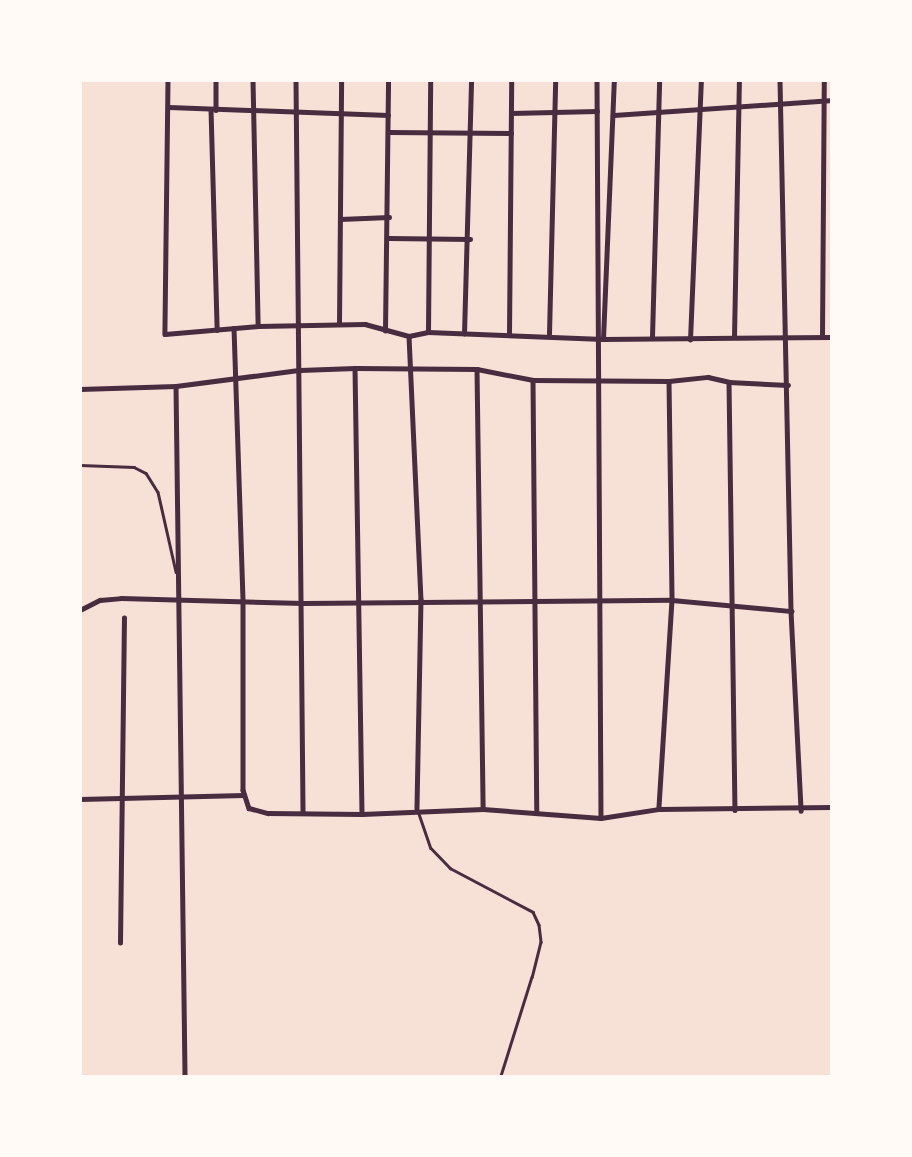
<!DOCTYPE html>
<html>
<head>
<meta charset="utf-8">
<style>
  body { margin:0 }
  #map { position:relative; width:912px; height:1157px; overflow:hidden; background:#f7e1d7; font-family:"DM Sans",sans-serif }
  div>[style] { position:absolute }
  [style*='--x'] { left:calc(var(--x)*1px); top:calc(var(--y)*1px); width:calc(var(--w)*1px); rotate:calc(var(--a)*1deg) }
  .service>* { height:2.5px; margin:-1.25px; padding:0 1.25px; transform-origin:1.25px; border-radius:1.25px; background:#4a2c40 }
  .minor>* { height:4.5px; margin:-2.25px; padding:0 2.25px; transform-origin:2.25px; border-radius:2.25px; background:#4a2c40 }
  span { translate:-50% -50%; white-space:nowrap; text-align:center; line-height:1.15; -webkit-text-stroke:5px #fffaf5; paint-order:stroke }
  .frame { position:absolute; inset:0; border:82px solid #fffaf5; pointer-events:none }
</style>
</head>
<body>
<div id="map">
  <div class="service">
    <div style="--x:80;--y:465;--w:54;--a:2.1"></div>
    <div style="--x:134;--y:467;--w:13;--a:27"></div>
    <div style="--x:146;--y:473;--w:22;--a:58"></div>
    <div style="--x:158;--y:492;--w:82;--a:77.3"></div>
    <div style="--x:418;--y:811;--w:39;--a:71"></div>
    <div style="--x:431;--y:848;--w:28;--a:46"></div>
    <div style="--x:450;--y:868;--w:94;--a:27.9"></div>
    <div style="--x:533;--y:912;--w:14;--a:65"></div>
    <div style="--x:539;--y:925;--w:17;--a:83"></div>
    <div style="--x:541;--y:942;--w:36;--a:104"></div>
    <div style="--x:532;--y:977;--w:104;--a:107.4"></div>
  </div>
  <div class="minor">
    <div style="--x:168;--y:80;--w:254;--a:90.7"></div>
    <div style="--x:165;--y:334;--w:93;--a:-4.9"></div>
    <div style="--x:258;--y:326;--w:107;--a:-1.1"></div>
    <div style="--x:365;--y:324;--w:46;--a:15.3"></div>
    <div style="--x:409;--y:336;--w:19;--a:-12"></div>
    <div style="--x:428;--y:332;--w:175;--a:2.3"></div>
    <div style="--x:603;--y:339;--w:229;--a:-0.5"></div>
    <div style="--x:216;--y:80;--w:30;--a:90"></div>
    <div style="--x:253;--y:80;--w:246;--a:88.8"></div>
    <div style="--x:296;--y:80;--w:733;--a:89.45"></div>
    <div style="--x:597;--y:80;--w:738;--a:89.69"></div>
    <div style="--x:780;--y:80;--w:531;--a:88.81"></div>
    <div style="--x:791;--y:611;--w:200;--a:87.1"></div>
    <div style="--x:169;--y:107;--w:219;--a:2.1"></div>
    <div style="--x:211;--y:109;--w:221;--a:88.4"></div>
    <div style="--x:511;--y:113;--w:86;--a:-1.3"></div>
    <div style="--x:614;--y:115;--w:219;--a:-3.9"></div>
    <div style="--x:389;--y:132;--w:122;--a:0.5"></div>
    <div style="--x:340;--y:219;--w:49;--a:-2.3"></div>
    <div style="--x:389;--y:238;--w:81;--a:0.7"></div>
    <div style="--x:339;--y:324;--w:244;--a:-89.5"></div>
    <div style="--x:234;--y:328;--w:274;--a:88.1"></div>
    <div style="--x:243;--y:602;--w:188;--a:90"></div>
    <div style="--x:243;--y:790;--w:19;--a:72"></div>
    <div style="--x:249;--y:808;--w:20;--a:15"></div>
    <div style="--x:268;--y:813;--w:94;--a:0.6"></div>
    <div style="--x:362;--y:814;--w:121;--a:-2.4"></div>
    <div style="--x:483;--y:809;--w:118;--a:4.4"></div>
    <div style="--x:601;--y:818;--w:59;--a:-8.8"></div>
    <div style="--x:659;--y:809;--w:173;--a:-0.7"></div>
    <div style="--x:385;--y:331;--w:251;--a:-89.3"></div>
    <div style="--x:428;--y:332;--w:252;--a:-89.5"></div>
    <div style="--x:464;--y:334;--w:254;--a:-88.4"></div>
    <div style="--x:509;--y:334;--w:254;--a:-89.5"></div>
    <div style="--x:549;--y:334;--w:254;--a:-88.6"></div>
    <div style="--x:409;--y:336;--w:263;--a:87.4"></div>
    <div style="--x:421;--y:599;--w:209;--a:91.1"></div>
    <div style="--x:652;--y:337;--w:257;--a:-88.4"></div>
    <div style="--x:734;--y:337;--w:257;--a:-88.9"></div>
    <div style="--x:822;--y:337;--w:257;--a:-89.6"></div>
    <div style="--x:603;--y:339;--w:259;--a:-87.6"></div>
    <div style="--x:690;--y:340;--w:260;--a:-87.6"></div>
    <div style="--x:355;--y:368;--w:446;--a:89.1"></div>
    <div style="--x:477;--y:369;--w:440;--a:89.2"></div>
    <div style="--x:533;--y:380;--w:433;--a:89.5"></div>
    <div style="--x:669;--y:381;--w:39;--a:-6"></div>
    <div style="--x:708;--y:377;--w:22;--a:13"></div>
    <div style="--x:729;--y:382;--w:428;--a:89.2"></div>
    <div style="--x:729;--y:382;--w:59;--a:2.9"></div>
    <div style="--x:176;--y:386;--w:125;--a:-7.4"></div>
    <div style="--x:300;--y:370;--w:55;--a:-2.1"></div>
    <div style="--x:355;--y:368;--w:122;--a:0.5"></div>
    <div style="--x:477;--y:369;--w:57;--a:11.1"></div>
    <div style="--x:533;--y:380;--w:136;--a:0.4"></div>
    <div style="--x:669;--y:381;--w:219;--a:89.2"></div>
    <div style="--x:672;--y:600;--w:209;--a:93.6"></div>
    <div style="--x:80;--y:389;--w:96;--a:-1.8"></div>
    <div style="--x:176;--y:386;--w:690;--a:89.25"></div>
    <div style="--x:80;--y:610;--w:22;--a:-27"></div>
    <div style="--x:100;--y:600;--w:21;--a:-5"></div>
    <div style="--x:121;--y:598;--w:182;--a:1.6"></div>
    <div style="--x:303;--y:603;--w:369;--a:-0.5"></div>
    <div style="--x:672;--y:600;--w:120;--a:5.3"></div>
    <div style="--x:80;--y:799;--w:164;--a:-1.4"></div>
    <div style="--x:120;--y:943;--w:325;--a:-89.3"></div>
  </div>
  <div class="frame"></div>
</div>
</body>
</html>
